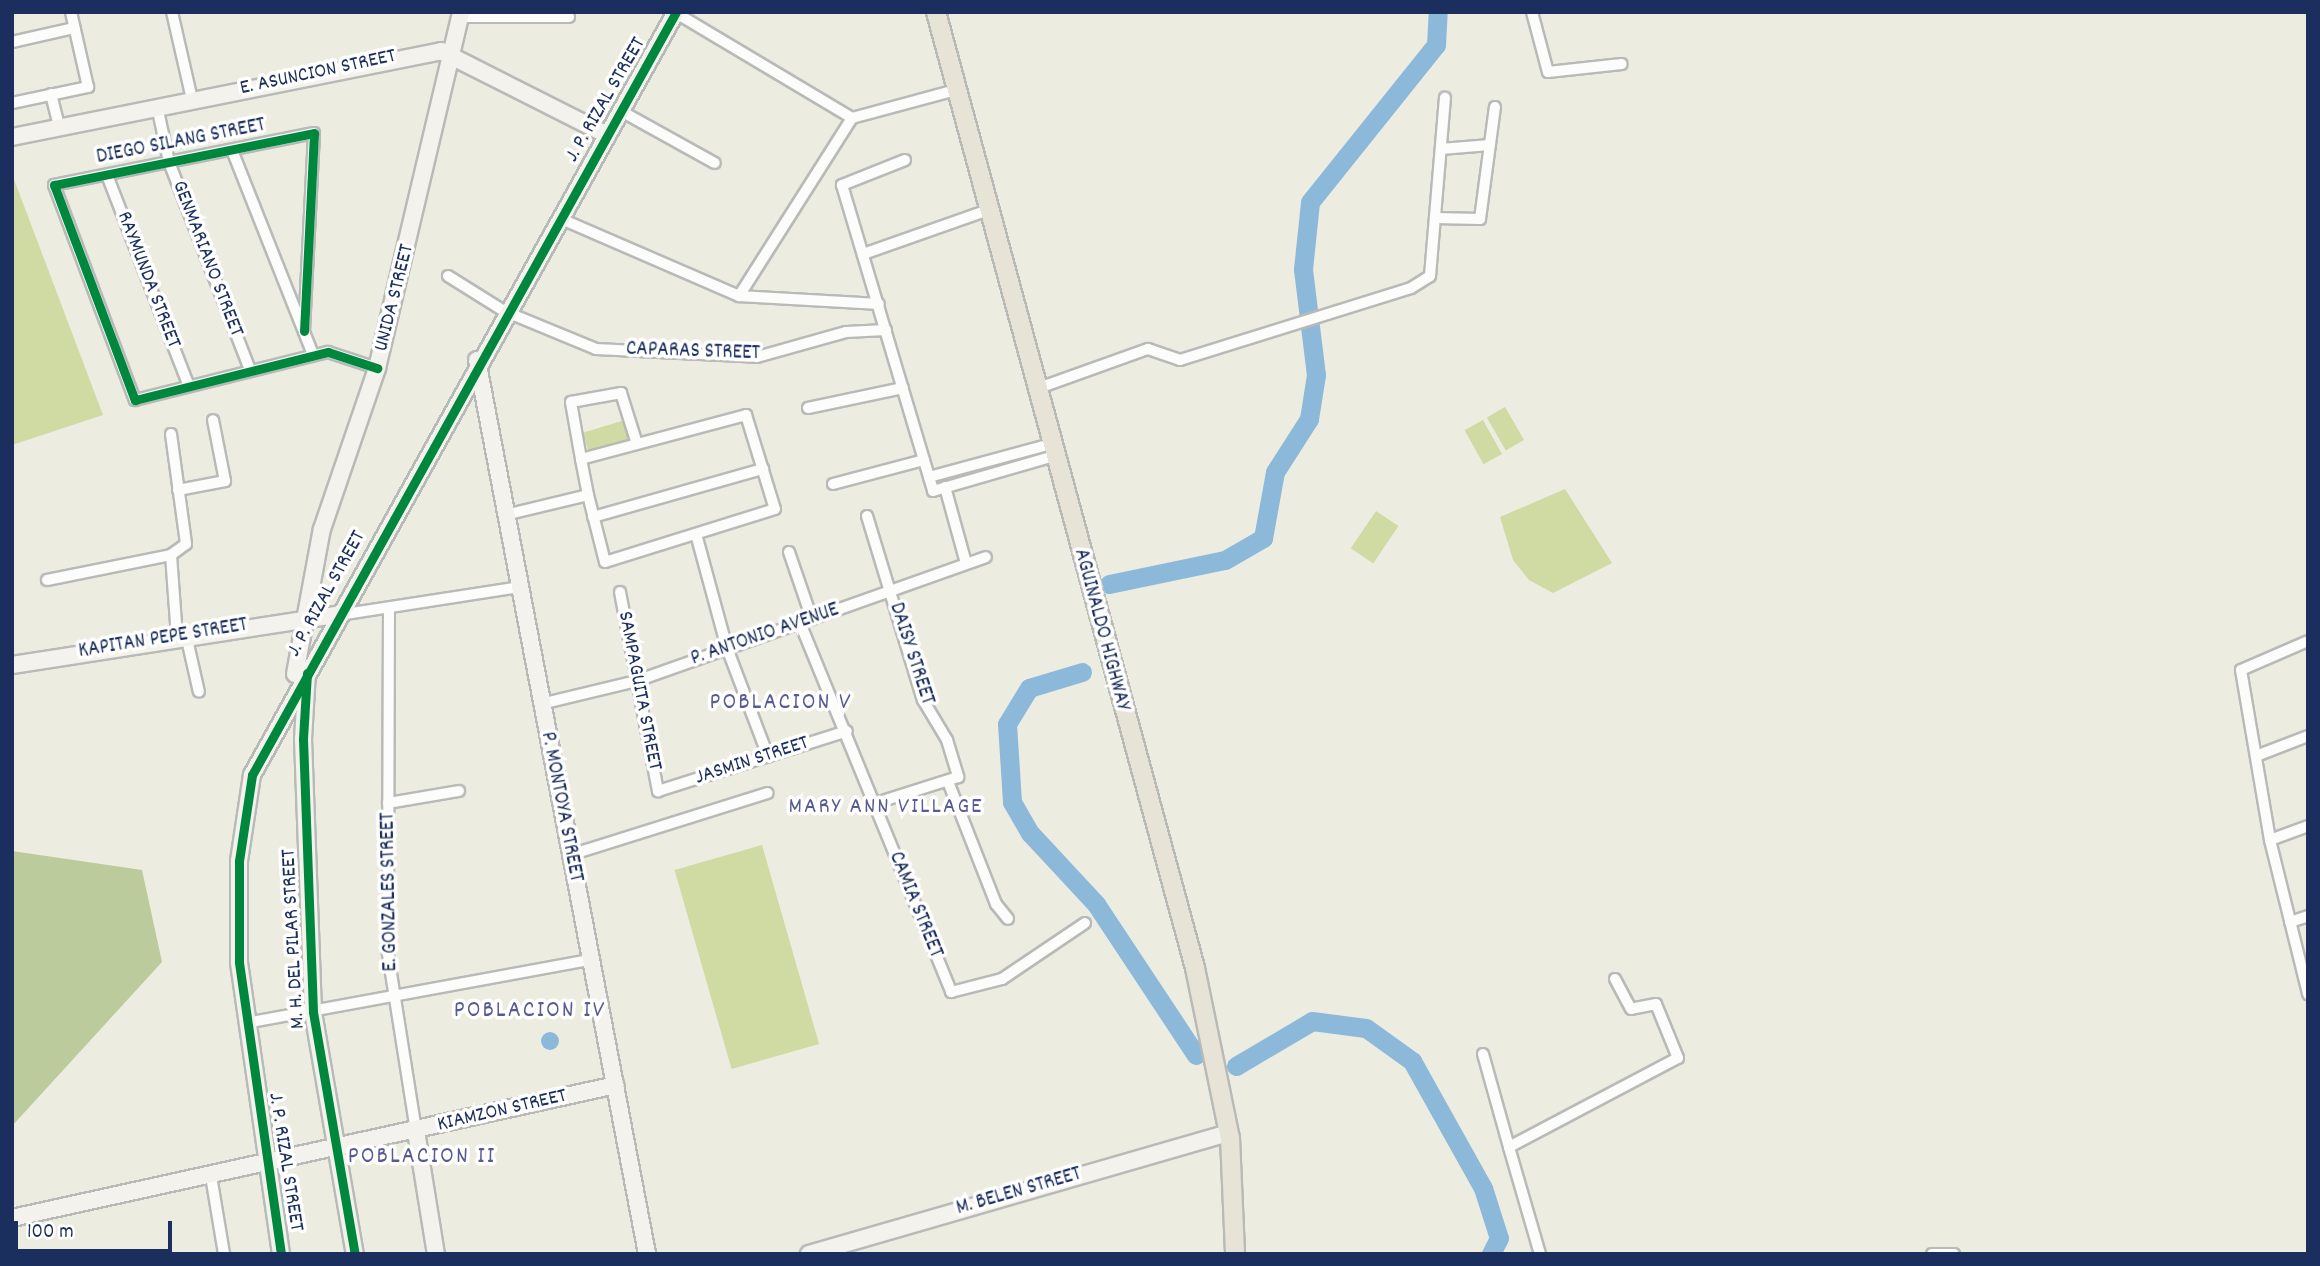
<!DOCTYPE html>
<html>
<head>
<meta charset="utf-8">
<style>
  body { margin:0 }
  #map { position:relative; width:2320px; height:1266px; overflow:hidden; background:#edece1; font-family:Dekko,sans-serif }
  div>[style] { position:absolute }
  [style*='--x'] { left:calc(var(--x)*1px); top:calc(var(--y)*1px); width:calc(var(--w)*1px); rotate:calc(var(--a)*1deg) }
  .green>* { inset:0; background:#d0daa3; transform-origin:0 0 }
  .forest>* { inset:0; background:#bbcb9b }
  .water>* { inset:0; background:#8cb9d9 }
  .round { border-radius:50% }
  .river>* { height:19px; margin:-9.5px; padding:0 9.5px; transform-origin:9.5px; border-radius:9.5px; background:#8cb9d9 }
  .roads { filter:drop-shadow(2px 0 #b8bab8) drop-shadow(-2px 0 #b8bab8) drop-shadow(0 2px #b8bab8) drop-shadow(0 -2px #b8bab8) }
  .street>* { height:10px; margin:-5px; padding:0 5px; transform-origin:5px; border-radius:5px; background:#fcfcfa }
  .secondary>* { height:16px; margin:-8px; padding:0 8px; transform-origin:8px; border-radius:8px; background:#f4f2ec }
  .primary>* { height:18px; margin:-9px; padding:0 9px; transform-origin:9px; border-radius:9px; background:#e7e3d6 }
  .cycleway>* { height:9px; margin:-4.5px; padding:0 4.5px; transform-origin:4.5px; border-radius:4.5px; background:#00873e }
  span { translate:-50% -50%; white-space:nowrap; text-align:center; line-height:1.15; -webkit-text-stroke:7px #fff; paint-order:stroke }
  .street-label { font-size:21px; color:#1b2f5e }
  .neighbourhood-label { font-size:23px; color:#585b93; letter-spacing:2px }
  .quarter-label { font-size:24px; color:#585b93; letter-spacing:2px }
  .frame { position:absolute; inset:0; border:14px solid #1b2f5e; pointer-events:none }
  .scale { position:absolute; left:14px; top:1221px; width:158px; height:32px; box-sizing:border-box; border:4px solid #1b2f5e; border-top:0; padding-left:9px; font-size:21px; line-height:24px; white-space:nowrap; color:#1b2f5e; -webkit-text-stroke:5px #fff; paint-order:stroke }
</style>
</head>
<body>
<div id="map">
  <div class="green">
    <div style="clip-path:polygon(12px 174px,103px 415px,12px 445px)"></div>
    <div style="left:1505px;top:407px;width:38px;height:21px;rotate:60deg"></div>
    <div style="left:625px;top:420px;width:21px;height:44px;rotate:73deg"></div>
    <div style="left:1483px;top:420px;width:39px;height:21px;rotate:61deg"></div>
    <div style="clip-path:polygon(1565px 489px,1612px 563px,1553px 593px,1529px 580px,1513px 560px,1500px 517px)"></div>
    <div style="left:1376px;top:511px;width:27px;height:45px;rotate:34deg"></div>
    <div style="left:762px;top:845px;width:207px;height:91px;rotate:74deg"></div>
  </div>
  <div class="forest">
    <div style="clip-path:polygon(12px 851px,142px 870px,162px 962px,12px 1126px)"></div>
  </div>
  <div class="water">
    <div class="round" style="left:541px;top:1032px;width:18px;height:18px"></div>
  </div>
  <div class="river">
    <div style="--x:1109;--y:584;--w:118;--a:-11.7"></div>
    <div style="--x:1225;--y:560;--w:44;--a:-30.1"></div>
    <div style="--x:1263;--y:538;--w:67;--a:-79.7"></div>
    <div style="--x:1275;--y:472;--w:63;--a:-57.3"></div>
    <div style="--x:1309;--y:419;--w:45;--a:-81"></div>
    <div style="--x:1316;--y:375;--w:107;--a:-97"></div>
    <div style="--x:1303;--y:269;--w:67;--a:-84"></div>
    <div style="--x:1310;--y:202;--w:201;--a:-51.3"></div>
    <div style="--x:1436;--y:45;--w:33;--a:-87"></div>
    <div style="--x:1082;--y:672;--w:55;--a:163.2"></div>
    <div style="--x:1029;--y:688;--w:42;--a:121.4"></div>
    <div style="--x:1007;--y:724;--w:78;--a:86.3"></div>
    <div style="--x:1012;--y:802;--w:36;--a:60"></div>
    <div style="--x:1030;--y:833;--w:97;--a:47.1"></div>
    <div style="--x:1096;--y:904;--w:181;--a:56.5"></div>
    <div style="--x:1236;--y:1066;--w:88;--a:-30.6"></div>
    <div style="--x:1312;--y:1021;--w:54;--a:7.4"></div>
    <div style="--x:1366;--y:1028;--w:57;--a:35.7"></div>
    <div style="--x:1412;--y:1061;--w:145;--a:60.8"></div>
    <div style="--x:1483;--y:1188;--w:52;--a:72.3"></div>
    <div style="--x:1499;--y:1238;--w:18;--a:117"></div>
  </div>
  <div class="roads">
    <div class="street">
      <div style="--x:172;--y:12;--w:89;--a:77.1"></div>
      <div style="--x:1532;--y:12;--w:62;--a:75.1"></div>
      <div style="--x:1548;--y:72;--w:74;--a:-6.2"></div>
      <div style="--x:676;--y:13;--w:205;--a:30.8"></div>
      <div style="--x:460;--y:17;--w:109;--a:0"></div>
      <div style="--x:12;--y:42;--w:64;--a:-12.7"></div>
      <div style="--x:51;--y:94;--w:34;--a:76"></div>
      <div style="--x:12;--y:103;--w:78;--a:-11.9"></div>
      <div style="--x:88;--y:87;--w:77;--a:-102.8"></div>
      <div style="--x:157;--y:106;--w:57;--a:77.9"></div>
      <div style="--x:169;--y:162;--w:223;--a:68.7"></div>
      <div style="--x:621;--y:111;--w:107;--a:29"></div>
      <div style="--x:852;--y:118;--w:108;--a:-15.1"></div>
      <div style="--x:1441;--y:149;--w:49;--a:-4.7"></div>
      <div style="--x:232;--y:150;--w:220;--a:68.4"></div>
      <div style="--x:905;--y:160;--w:68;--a:158.4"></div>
      <div style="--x:842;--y:185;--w:319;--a:73.4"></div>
      <div style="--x:933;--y:491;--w:126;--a:-16.1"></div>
      <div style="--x:107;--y:175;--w:226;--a:68.8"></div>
      <div style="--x:559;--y:218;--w:196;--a:23.4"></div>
      <div style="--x:739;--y:296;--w:140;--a:3.3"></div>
      <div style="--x:1435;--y:218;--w:45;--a:1.3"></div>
      <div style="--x:1480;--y:219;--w:113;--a:-82.4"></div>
      <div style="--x:863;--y:254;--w:133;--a:-19.4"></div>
      <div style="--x:448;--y:276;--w:66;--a:32"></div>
      <div style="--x:504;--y:311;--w:100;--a:22.4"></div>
      <div style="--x:596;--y:349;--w:161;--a:2.8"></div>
      <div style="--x:757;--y:357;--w:92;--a:-15.7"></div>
      <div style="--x:846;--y:332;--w:40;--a:-2.9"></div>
      <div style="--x:739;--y:296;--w:211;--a:-57.6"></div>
      <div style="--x:304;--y:331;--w:198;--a:-87.1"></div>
      <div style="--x:314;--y:133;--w:265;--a:168.7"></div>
      <div style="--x:54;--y:185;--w:230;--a:69.4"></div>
      <div style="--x:135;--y:400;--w:199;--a:-14"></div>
      <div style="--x:328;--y:352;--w:52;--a:18.1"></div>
      <div style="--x:1036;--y:389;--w:119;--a:-19.7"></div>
      <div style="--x:1148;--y:349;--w:34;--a:19"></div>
      <div style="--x:1180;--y:360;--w:242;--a:-17.3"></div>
      <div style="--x:1411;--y:288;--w:22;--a:-32"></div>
      <div style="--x:1430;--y:276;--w:179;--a:-85.2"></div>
      <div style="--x:808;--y:408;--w:97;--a:-11.9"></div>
      <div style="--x:171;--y:434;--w:111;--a:82.2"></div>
      <div style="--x:186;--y:544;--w:19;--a:144"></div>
      <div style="--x:171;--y:555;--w:81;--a:85.8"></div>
      <div style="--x:581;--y:459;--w:171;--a:-14.9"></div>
      <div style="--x:746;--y:415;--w:98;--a:72.9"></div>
      <div style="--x:775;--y:509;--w:178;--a:162.7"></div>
      <div style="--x:605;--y:562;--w:69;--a:-104.2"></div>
      <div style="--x:588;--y:495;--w:37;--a:-101"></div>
      <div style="--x:581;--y:459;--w:58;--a:-100"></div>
      <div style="--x:571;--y:402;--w:51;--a:-10.2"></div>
      <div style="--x:621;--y:393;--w:53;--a:72.6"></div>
      <div style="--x:929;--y:477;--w:126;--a:-15.1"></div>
      <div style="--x:833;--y:484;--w:94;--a:-14.8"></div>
      <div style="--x:945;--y:487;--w:79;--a:74.6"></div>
      <div style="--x:178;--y:490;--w:48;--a:-10.8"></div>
      <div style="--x:225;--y:481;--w:62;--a:-101.1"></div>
      <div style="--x:505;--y:515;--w:85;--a:-13.5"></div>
      <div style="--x:867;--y:516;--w:192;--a:73.1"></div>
      <div style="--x:923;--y:700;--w:47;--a:59"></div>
      <div style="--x:947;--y:740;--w:39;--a:73"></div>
      <div style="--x:958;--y:777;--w:86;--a:162.4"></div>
      <div style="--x:593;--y:517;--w:177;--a:-15.8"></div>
      <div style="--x:696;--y:534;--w:118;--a:74.8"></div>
      <div style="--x:727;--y:648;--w:116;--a:69.2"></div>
      <div style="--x:789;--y:552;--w:71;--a:71.1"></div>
      <div style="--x:47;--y:580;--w:126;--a:-11.4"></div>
      <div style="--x:620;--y:592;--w:203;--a:79.2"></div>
      <div style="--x:658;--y:791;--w:198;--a:-17.6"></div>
      <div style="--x:389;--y:610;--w:344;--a:90.2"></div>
      <div style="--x:388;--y:954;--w:179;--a:81"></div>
      <div style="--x:339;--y:615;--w:182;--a:-8.8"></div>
      <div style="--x:800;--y:623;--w:399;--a:67.7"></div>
      <div style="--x:951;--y:992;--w:53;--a:-14.3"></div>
      <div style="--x:1002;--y:979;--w:100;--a:-34"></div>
      <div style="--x:186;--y:635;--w:58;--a:77.2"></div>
      <div style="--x:2308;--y:641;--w:73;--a:156.6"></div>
      <div style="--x:2241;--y:670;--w:172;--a:80.3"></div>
      <div style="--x:2270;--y:840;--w:159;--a:76.1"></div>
      <div style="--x:541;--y:704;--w:98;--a:-13.6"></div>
      <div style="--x:636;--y:681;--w:371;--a:-19.5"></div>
      <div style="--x:2256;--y:756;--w:56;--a:-21"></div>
      <div style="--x:949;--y:784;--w:129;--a:68.6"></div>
      <div style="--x:996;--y:904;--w:19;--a:51"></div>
      <div style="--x:388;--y:803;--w:72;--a:-9.6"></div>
      <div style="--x:2270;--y:840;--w:40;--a:-20.2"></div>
      <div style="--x:570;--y:855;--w:207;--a:-17.4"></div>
      <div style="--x:2290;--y:922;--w:19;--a:-18"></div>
      <div style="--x:246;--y:1023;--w:350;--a:-10.4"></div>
      <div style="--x:1483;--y:1054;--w:97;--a:74.4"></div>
      <div style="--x:211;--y:1176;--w:79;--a:80.5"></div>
      <div style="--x:1540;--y:1254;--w:111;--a:-106.2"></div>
      <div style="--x:1509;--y:1147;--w:191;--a:-27.8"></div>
      <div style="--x:1678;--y:1058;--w:58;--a:-112.2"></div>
      <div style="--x:1656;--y:1004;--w:25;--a:169"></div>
      <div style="--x:1631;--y:1009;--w:34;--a:-118"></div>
      <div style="--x:1932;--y:1254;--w:22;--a:0"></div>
    </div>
    <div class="secondary">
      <div style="--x:12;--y:137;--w:438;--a:-11.3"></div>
      <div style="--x:441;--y:51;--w:186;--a:26.8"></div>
      <div style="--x:477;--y:360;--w:910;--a:79.23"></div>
      <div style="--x:12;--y:665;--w:328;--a:-8.8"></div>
      <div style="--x:307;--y:672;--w:67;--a:93.4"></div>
      <div style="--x:303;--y:739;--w:273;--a:87.9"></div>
      <div style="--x:313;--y:1012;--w:246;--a:80.2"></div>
      <div style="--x:295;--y:674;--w:147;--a:-79.5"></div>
      <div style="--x:322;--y:529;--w:170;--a:-71.1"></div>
      <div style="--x:377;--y:368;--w:366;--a:-76.7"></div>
      <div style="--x:416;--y:1131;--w:125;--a:80.8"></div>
      <div style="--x:12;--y:1218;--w:618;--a:-12.42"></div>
      <div style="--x:281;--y:1254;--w:295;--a:-98.2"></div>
      <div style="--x:239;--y:962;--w:101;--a:-90"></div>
      <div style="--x:239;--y:861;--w:87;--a:-81.4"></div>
      <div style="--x:252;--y:775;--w:873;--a:-60.94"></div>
      <div style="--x:809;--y:1254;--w:437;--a:-16.1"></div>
    </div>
    <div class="primary">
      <div style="--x:936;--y:12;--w:990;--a:74.84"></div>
      <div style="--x:1195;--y:968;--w:174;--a:78.4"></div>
      <div style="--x:1230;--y:1138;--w:116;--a:87.5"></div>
    </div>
  </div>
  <div class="cycleway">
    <div style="--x:304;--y:331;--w:198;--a:-87.1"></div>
    <div style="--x:314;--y:133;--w:265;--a:168.7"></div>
    <div style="--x:54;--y:185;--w:230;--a:69.4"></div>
    <div style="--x:135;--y:400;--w:199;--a:-14"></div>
    <div style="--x:328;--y:352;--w:52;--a:18.1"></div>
    <div style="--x:307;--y:673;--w:66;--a:93.5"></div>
    <div style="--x:303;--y:739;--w:273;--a:87.9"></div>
    <div style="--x:313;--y:1012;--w:246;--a:80.2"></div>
    <div style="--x:281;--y:1254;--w:295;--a:-98.2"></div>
    <div style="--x:239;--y:962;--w:101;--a:-90"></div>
    <div style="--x:239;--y:861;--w:87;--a:-81.4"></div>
    <div style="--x:252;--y:775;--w:873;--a:-60.94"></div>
  </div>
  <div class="street-label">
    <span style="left:318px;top:73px;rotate:-12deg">E. ASUNCION STREET</span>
    <span style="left:606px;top:100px;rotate:-60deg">J. P. RIZAL STREET</span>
    <span style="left:181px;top:142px;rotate:-11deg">DIEGO SILANG STREET</span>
    <span style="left:207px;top:259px;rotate:69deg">GENMARIANO STREET</span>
    <span style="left:148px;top:280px;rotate:69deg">RAYMUNDA STREET</span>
    <span style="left:395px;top:298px;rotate:-76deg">UNIDA STREET</span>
    <span style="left:693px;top:352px;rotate:2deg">CAPARAS STREET</span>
    <span style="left:327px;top:594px;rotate:-61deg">J. P. RIZAL STREET</span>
    <span style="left:1101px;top:630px;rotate:75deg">AGUINALDO HIGHWAY</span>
    <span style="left:765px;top:635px;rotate:-19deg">P. ANTONIO AVENUE</span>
    <span style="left:163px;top:639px;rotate:-9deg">KAPITAN PEPE STREET</span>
    <span style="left:911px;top:654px;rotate:72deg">DAISY STREET</span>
    <span style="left:639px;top:691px;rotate:79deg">SAMPAGUITA STREET</span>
    <span style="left:752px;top:761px;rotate:-18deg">JASMIN STREET</span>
    <span style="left:561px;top:807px;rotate:79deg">P. MONTOYA STREET</span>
    <span style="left:390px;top:892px;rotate:-91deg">E. GONZALES STREET</span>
    <span style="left:915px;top:905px;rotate:68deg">CAMIA STREET</span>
    <span style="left:294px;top:939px;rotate:-93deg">M. H. DEL PILAR STREET</span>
    <span style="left:502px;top:1111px;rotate:-13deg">KIAMZON STREET</span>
    <span style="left:285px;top:1162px;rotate:81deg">J. P. RIZAL STREET</span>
    <span style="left:1019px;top:1192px;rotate:-16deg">M. BELEN STREET</span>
  </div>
  <div class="neighbourhood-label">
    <span style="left:886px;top:808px">MARY ANN VILLAGE</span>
  </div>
  <div class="quarter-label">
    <span style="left:781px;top:704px">POBLACION V</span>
    <span style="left:530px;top:1012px">POBLACION IV</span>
    <span style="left:422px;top:1158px">POBLACION II</span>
  </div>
  <div class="frame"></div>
  <div class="scale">100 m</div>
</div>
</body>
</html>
